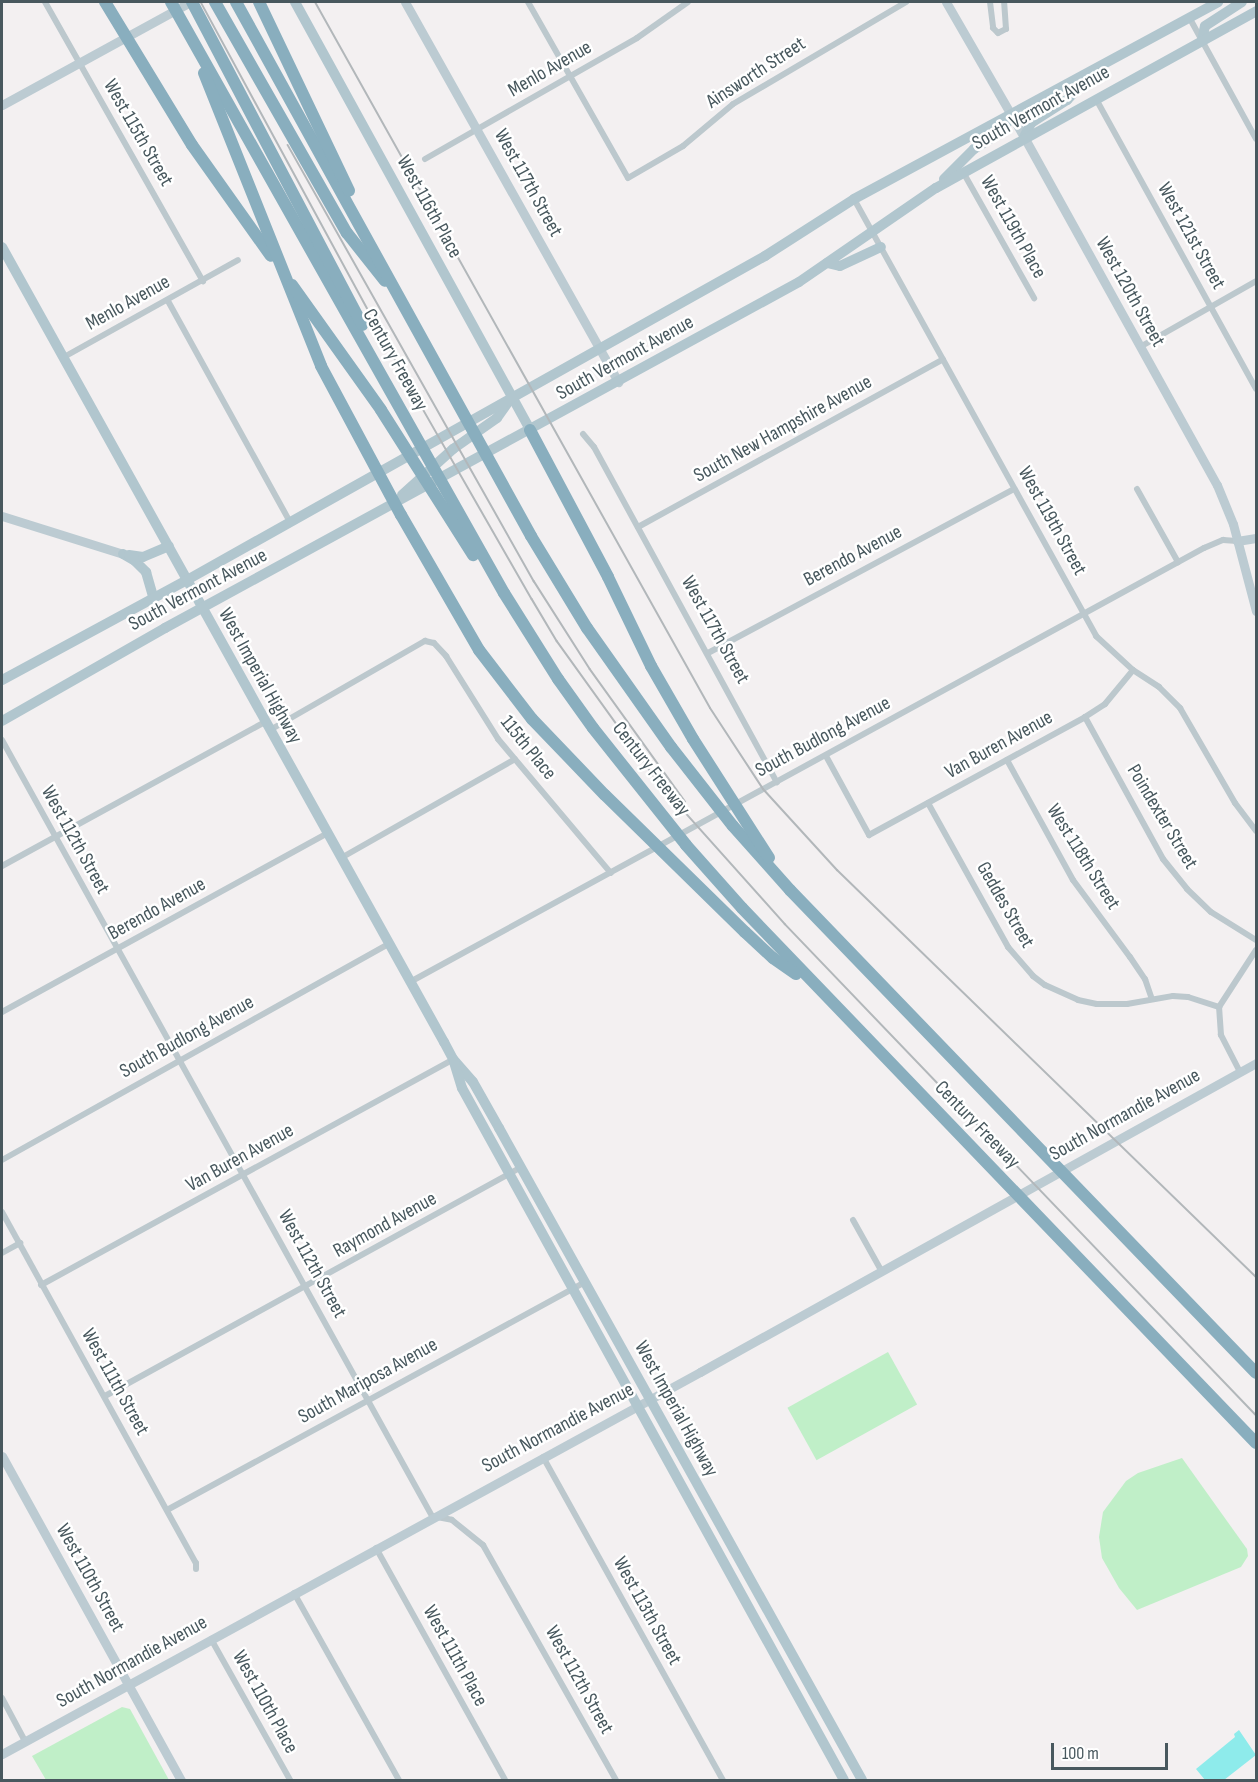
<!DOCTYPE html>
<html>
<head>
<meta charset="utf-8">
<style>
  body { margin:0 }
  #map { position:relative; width:1258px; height:1782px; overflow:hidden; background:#f3f0f1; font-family:"Sofia Sans Condensed",sans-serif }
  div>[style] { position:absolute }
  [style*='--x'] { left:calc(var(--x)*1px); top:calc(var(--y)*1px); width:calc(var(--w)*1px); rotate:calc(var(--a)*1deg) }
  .green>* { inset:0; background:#c0efc8; transform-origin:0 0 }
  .water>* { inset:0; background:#8eebeb }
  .street>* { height:6px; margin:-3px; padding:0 3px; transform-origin:3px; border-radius:3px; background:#bcc8cd }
  .secondary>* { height:9px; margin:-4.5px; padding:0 4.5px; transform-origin:4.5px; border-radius:4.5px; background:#bccbd2 }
  .primary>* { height:10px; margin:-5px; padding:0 5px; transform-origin:5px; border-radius:5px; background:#b1c6ce }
  .highway>* { height:12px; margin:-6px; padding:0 6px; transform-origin:6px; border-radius:6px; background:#89aebe }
  .tram>* { height:1.5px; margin:-0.75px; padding:0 0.75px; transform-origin:0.75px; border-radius:0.75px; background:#b2b7ba }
  .rail>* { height:2px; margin:-1px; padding:0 1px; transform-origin:1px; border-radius:1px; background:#b2b7ba }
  span { translate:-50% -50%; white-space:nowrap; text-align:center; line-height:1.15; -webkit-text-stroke:5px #fff; paint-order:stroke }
  .street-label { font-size:20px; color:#48585e }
  .frame { position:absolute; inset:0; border:3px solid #48585e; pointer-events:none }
  .scale { position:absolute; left:1051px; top:1743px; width:117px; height:27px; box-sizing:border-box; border:3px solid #48585e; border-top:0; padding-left:8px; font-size:18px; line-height:21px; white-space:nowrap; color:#48585e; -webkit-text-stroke:4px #fff; paint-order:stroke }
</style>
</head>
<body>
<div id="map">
  <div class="green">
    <div style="left:888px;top:1352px;width:60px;height:115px;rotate:61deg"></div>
    <div style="clip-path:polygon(1182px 1458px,1247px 1549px,1248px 1556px,1241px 1567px,1137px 1610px,1119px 1588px,1102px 1558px,1099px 1537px,1103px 1512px,1126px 1481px,1138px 1473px)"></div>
    <div style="clip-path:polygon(122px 1707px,130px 1709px,169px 1780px,46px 1780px,32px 1756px)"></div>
  </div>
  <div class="water">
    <div style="clip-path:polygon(1239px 1730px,1256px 1755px,1224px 1780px,1205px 1780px,1196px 1769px,1235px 1737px,1234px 1734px)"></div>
  </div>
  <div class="street">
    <div style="--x:45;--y:2;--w:321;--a:60.5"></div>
    <div style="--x:528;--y:2;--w:202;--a:60.4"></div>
    <div style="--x:628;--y:178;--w:64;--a:-30.2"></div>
    <div style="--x:683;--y:146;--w:65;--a:-40"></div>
    <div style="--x:733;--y:104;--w:201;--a:-30.5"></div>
    <div style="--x:990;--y:2;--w:26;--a:83"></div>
    <div style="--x:993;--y:28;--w:7;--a:45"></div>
    <div style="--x:998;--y:33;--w:9;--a:-27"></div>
    <div style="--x:1006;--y:29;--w:27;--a:-94"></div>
    <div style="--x:1189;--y:17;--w:139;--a:61.2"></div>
    <div style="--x:1096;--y:99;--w:331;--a:61.1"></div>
    <div style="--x:425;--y:159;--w:244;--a:-29.7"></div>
    <div style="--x:637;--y:38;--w:62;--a:-35.2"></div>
    <div style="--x:963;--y:172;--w:145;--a:60.6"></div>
    <div style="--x:854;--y:199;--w:500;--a:61"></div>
    <div style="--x:1096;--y:636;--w:50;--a:42.6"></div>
    <div style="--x:1133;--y:670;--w:31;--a:33"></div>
    <div style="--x:1159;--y:687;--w:30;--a:45"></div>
    <div style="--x:1180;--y:708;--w:110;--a:59.9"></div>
    <div style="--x:1235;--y:803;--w:35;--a:53"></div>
    <div style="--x:168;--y:301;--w:252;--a:61.1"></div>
    <div style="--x:1140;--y:347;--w:133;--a:-29.6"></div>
    <div style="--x:64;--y:357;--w:199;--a:-29.1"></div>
    <div style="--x:583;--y:434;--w:17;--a:50"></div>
    <div style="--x:594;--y:447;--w:382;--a:61.4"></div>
    <div style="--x:1137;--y:489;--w:84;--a:60.7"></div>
    <div style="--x:638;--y:527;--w:348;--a:-28.8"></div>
    <div style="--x:708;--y:653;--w:347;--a:-28.2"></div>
    <div style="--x:1085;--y:717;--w:162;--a:61.2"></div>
    <div style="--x:1163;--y:859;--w:38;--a:51"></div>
    <div style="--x:1187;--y:889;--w:33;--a:44"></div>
    <div style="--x:1211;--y:912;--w:53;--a:31.9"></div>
    <div style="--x:270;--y:730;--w:179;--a:-29.9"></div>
    <div style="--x:425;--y:641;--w:9;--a:13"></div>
    <div style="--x:434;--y:643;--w:18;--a:47"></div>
    <div style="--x:446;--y:656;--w:98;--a:57.9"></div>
    <div style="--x:498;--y:739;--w:175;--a:49.9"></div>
    <div style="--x:2;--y:740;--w:887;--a:61.01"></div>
    <div style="--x:432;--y:1516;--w:20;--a:11"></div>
    <div style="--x:452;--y:1520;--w:40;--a:39"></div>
    <div style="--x:483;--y:1545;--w:270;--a:60.5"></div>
    <div style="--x:826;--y:756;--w:90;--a:61.4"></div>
    <div style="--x:869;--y:835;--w:246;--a:-28.6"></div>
    <div style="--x:1085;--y:717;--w:24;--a:-33"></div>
    <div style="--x:1105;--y:704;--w:44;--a:-50.5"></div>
    <div style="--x:1007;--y:760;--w:137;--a:61.2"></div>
    <div style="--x:1073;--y:880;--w:96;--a:53.5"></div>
    <div style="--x:1130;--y:957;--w:27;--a:56"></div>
    <div style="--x:1145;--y:979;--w:21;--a:71"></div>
    <div style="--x:928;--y:803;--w:165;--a:60.9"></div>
    <div style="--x:1008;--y:947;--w:38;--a:49"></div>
    <div style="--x:1033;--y:976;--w:15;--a:37"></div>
    <div style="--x:1045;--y:985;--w:36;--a:24"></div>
    <div style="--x:1078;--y:1000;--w:19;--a:12"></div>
    <div style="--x:1097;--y:1004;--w:30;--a:0"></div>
    <div style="--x:1127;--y:1004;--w:47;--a:-9.9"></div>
    <div style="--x:1173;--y:996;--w:15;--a:4"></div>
    <div style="--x:1188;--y:997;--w:33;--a:18"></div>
    <div style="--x:341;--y:858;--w:200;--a:-29.6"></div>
    <div style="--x:2;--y:866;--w:300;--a:-28.7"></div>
    <div style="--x:410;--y:982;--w:905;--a:-28.66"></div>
    <div style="--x:1204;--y:548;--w:21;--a:-23"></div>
    <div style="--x:1223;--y:540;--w:14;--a:4"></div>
    <div style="--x:2;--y:1012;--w:371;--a:-28.8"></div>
    <div style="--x:1240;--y:1072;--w:42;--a:-117.2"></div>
    <div style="--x:1221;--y:1035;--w:28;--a:-94"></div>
    <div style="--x:1219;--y:1007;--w:68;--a:-57"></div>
    <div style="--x:2;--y:1160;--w:443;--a:-29.2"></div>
    <div style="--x:2;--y:1212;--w:401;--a:61.1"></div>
    <div style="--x:196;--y:1563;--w:6;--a:90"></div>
    <div style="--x:853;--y:1220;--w:57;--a:60.8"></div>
    <div style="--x:2;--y:1253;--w:21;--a:-29"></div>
    <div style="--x:41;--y:1285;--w:470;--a:-28.7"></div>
    <div style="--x:105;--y:1396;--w:476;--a:-28.8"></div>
    <div style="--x:543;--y:1457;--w:370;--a:60.9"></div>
    <div style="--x:167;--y:1510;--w:476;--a:-28.6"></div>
    <div style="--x:376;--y:1548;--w:265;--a:60.9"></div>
    <div style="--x:294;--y:1593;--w:214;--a:60.7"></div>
    <div style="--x:211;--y:1639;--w:162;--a:60.7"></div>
    <div style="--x:2;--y:1698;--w:49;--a:61.9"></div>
  </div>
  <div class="secondary">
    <div style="--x:405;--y:2;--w:436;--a:60.7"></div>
    <div style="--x:946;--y:2;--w:156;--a:60"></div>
    <div style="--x:1024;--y:137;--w:398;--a:61"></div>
    <div style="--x:1217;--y:485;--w:42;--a:67.7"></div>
    <div style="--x:1233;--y:524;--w:90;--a:75.2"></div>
    <div style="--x:2;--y:105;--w:214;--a:-28.7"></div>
    <div style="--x:2;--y:516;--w:127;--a:17.4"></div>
    <div style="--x:1237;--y:541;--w:19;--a:-9"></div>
    <div style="--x:2;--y:1456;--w:370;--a:61.1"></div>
    <div style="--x:2;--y:1754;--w:796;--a:-28.69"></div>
    <div style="--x:700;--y:1372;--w:636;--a:-29.06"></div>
  </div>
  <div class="primary">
    <div style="--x:295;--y:2;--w:488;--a:61.2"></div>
    <div style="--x:1202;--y:41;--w:15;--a:-79"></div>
    <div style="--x:1205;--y:26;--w:44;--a:-33"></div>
    <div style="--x:1024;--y:137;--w:16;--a:-63"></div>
    <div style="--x:1031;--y:123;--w:43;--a:-32.6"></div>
    <div style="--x:1067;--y:100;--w:37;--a:-47"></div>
    <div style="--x:944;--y:179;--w:42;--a:-45"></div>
    <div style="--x:974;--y:149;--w:35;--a:-33"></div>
    <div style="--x:1003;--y:130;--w:16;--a:-60"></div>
    <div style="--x:2;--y:247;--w:910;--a:60.93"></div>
    <div style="--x:444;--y:1042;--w:19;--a:62"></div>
    <div style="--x:453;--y:1059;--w:30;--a:49"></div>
    <div style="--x:473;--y:1082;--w:53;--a:60.5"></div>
    <div style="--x:499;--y:1128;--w:746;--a:60.89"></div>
    <div style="--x:827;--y:263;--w:13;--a:13"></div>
    <div style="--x:840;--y:266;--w:45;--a:-24.9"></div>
    <div style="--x:402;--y:495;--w:69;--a:-42"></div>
    <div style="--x:453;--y:449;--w:54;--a:-35.2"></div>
    <div style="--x:497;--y:418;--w:21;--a:-55"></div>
    <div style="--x:123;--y:554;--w:14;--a:30"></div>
    <div style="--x:135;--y:561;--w:16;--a:45"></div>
    <div style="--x:146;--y:572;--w:26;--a:74"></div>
    <div style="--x:129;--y:555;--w:14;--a:8"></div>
    <div style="--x:143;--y:557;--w:28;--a:-23"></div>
    <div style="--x:2;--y:680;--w:210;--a:-28.4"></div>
    <div style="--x:187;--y:580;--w:663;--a:-29.27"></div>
    <div style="--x:765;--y:256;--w:106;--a:-32.6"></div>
    <div style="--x:854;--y:199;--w:414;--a:-28.4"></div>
    <div style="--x:2;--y:721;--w:188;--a:-29.7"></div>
    <div style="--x:165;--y:628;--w:722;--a:-28.62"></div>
    <div style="--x:799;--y:282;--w:166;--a:-34.5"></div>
    <div style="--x:936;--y:188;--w:366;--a:-28.9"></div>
    <div style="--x:454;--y:1062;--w:27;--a:73"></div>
    <div style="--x:462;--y:1088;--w:790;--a:61.1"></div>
  </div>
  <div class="highway">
    <div style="--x:105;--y:2;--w:167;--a:58.7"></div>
    <div style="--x:192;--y:145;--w:136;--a:54.6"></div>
    <div style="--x:171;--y:2;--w:678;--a:60.6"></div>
    <div style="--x:504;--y:593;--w:102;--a:57.9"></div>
    <div style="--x:558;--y:679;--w:60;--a:54.5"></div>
    <div style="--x:593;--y:728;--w:149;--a:51.5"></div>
    <div style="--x:686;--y:845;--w:84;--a:48.4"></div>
    <div style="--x:742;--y:908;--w:742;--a:46.15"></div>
    <div style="--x:192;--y:2;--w:365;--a:62.2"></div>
    <div style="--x:215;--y:2;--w:266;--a:60.3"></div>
    <div style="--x:347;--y:233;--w:61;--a:51.6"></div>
    <div style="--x:236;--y:2;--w:610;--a:61.08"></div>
    <div style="--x:531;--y:536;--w:108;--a:58.7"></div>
    <div style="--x:587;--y:628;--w:146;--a:54.8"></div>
    <div style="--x:671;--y:747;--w:100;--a:51.9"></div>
    <div style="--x:733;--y:826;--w:86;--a:48.3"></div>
    <div style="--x:790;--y:890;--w:671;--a:46.03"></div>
    <div style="--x:259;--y:2;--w:209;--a:64.5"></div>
    <div style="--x:204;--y:73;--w:315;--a:68.2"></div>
    <div style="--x:321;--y:366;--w:169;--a:61.8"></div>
    <div style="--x:401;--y:515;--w:156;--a:60"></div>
    <div style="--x:479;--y:650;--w:87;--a:52.5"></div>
    <div style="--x:532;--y:719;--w:105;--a:46.2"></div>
    <div style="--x:605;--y:795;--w:196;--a:44.4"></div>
    <div style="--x:745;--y:932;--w:38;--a:43"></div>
    <div style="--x:773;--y:958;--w:28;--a:35"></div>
    <div style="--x:292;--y:285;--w:153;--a:54.5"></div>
    <div style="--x:381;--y:410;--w:172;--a:57.6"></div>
    <div style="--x:530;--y:430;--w:166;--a:62"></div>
    <div style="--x:608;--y:577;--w:99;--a:64.2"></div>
    <div style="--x:651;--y:666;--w:84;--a:60.1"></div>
    <div style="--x:693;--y:739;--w:141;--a:57.4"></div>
  </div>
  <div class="tram">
    <div style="--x:201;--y:2;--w:431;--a:61.5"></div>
    <div style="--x:407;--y:381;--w:251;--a:60.2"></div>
    <div style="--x:532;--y:599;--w:49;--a:59.2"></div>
    <div style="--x:557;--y:641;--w:175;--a:54.3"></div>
    <div style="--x:659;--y:783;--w:189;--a:48.2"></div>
    <div style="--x:785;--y:924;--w:680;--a:46.19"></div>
    <div style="--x:288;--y:145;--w:501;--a:60.57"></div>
    <div style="--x:534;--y:581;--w:104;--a:57.5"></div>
    <div style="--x:590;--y:669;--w:163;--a:54.3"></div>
  </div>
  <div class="rail">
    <div style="--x:315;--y:2;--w:809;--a:60.77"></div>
    <div style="--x:710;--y:708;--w:97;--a:56.8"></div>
    <div style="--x:763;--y:789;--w:110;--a:47.6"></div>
    <div style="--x:837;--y:870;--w:584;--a:44.17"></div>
  </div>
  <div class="street-label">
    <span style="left:550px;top:69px;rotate:-30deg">Menlo Avenue</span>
    <span style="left:756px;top:73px;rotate:-33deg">Ainsworth Street</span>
    <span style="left:1041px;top:108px;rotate:-29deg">South Vermont Avenue</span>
    <span style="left:138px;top:133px;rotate:60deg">West 115th Street</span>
    <span style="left:528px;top:183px;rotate:61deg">West 117th Street</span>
    <span style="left:429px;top:207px;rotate:61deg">West 116th Place</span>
    <span style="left:1013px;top:227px;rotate:61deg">West 119th Place</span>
    <span style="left:1191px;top:236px;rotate:61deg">West 121st Street</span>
    <span style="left:1130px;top:292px;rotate:61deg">West 120th Street</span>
    <span style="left:128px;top:303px;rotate:-29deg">Menlo Avenue</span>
    <span style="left:625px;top:358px;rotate:-29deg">South Vermont Avenue</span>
    <span style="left:395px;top:360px;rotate:61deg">Century Freeway</span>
    <span style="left:783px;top:429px;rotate:-29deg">South New Hampshire Avenue</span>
    <span style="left:1052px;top:521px;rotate:61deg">West 119th Street</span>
    <span style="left:853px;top:556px;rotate:-28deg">Berendo Avenue</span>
    <span style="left:198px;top:590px;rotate:-28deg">South Vermont Avenue</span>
    <span style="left:715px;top:630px;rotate:61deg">West 117th Street</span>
    <span style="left:260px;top:676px;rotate:61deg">West Imperial Highway</span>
    <span style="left:823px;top:737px;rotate:-28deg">South Budlong Avenue</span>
    <span style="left:999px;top:745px;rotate:-29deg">Van Buren Avenue</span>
    <span style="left:528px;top:748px;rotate:51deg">115th Place</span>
    <span style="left:651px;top:769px;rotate:52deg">Century Freeway</span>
    <span style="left:1162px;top:817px;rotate:59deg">Poindexter Street</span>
    <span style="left:75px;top:840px;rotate:61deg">West 112th Street</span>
    <span style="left:1083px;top:857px;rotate:58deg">West 118th Street</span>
    <span style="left:1005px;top:905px;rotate:60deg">Geddes Street</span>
    <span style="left:157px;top:909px;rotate:-29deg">Berendo Avenue</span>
    <span style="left:187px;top:1037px;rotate:-29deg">South Budlong Avenue</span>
    <span style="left:1125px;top:1115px;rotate:-29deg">South Normandie Avenue</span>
    <span style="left:977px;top:1125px;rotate:46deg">Century Freeway</span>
    <span style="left:240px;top:1158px;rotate:-29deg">Van Buren Avenue</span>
    <span style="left:385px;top:1225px;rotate:-29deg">Raymond Avenue</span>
    <span style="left:312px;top:1264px;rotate:61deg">West 112th Street</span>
    <span style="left:368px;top:1381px;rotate:-29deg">South Mariposa Avenue</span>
    <span style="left:115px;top:1382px;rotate:61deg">West 111th Street</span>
    <span style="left:676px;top:1409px;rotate:61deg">West Imperial Highway</span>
    <span style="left:558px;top:1428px;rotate:-28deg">South Normandie Avenue</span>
    <span style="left:90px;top:1578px;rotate:61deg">West 110th Street</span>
    <span style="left:647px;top:1611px;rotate:61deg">West 113th Street</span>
    <span style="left:455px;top:1656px;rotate:61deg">West 111th Place</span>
    <span style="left:132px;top:1662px;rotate:-29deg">South Normandie Avenue</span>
    <span style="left:579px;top:1680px;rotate:61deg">West 112th Street</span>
    <span style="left:265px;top:1702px;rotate:61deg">West 110th Place</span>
  </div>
  <div class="frame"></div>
  <div class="scale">100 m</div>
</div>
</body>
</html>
